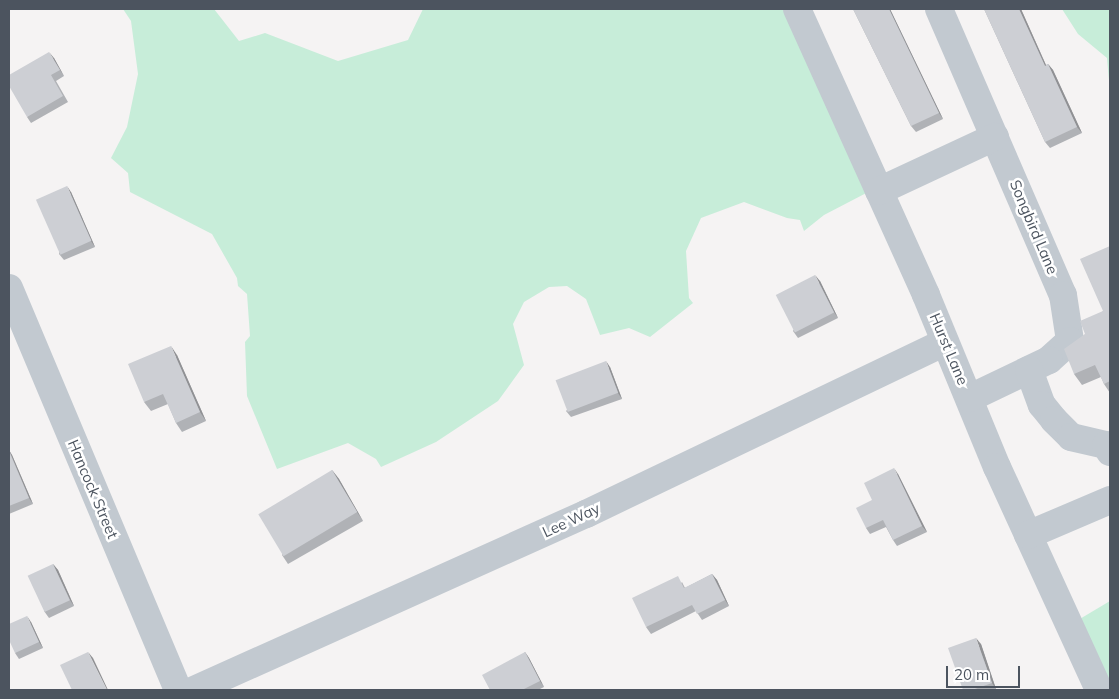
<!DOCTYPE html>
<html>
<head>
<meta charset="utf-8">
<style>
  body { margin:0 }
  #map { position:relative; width:1119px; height:699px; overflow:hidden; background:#f5f3f3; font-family:Mulish,sans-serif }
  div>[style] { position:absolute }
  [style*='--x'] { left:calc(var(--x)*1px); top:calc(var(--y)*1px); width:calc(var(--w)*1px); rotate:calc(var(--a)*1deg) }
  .green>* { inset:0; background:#c7edd9 }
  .minor>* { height:28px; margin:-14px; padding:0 14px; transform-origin:14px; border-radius:14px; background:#c2c9d0 }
  .wall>* { inset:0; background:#b0b2b6 }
  .shaded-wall>* { inset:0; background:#909194 }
  .building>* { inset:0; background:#cdcfd4; transform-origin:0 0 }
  span { translate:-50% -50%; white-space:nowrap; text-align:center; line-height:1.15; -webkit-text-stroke:5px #fff; paint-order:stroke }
  .street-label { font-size:15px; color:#4c545f }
  .frame { position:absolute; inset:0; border:10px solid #4c545f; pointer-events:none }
  .scale { position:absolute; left:946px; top:666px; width:74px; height:22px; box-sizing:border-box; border:2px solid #4c545f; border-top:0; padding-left:6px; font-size:15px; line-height:18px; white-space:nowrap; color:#4c545f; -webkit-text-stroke:4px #fff; paint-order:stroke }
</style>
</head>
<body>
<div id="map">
  <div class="green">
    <div style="clip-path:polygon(123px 9px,214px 9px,239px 41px,265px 33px,338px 61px,408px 40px,423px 9px,792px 9px,874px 189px,824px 215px,804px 231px,800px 220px,787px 218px,744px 202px,701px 218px,686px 251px,689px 298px,693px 303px,650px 337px,629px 328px,600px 335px,586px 299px,567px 286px,549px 287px,524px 302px,513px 324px,524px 365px,498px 401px,436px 442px,381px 467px,376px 459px,348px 443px,277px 469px,247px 396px,245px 342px,250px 336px,247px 294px,238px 286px,237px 278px,212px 234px,130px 192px,128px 173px,111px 158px,127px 127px,138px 74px,131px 21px)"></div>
    <div style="clip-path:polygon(1062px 9px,1110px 9px,1110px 92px,1107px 58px,1078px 34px)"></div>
    <div style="clip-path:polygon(1110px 601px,1110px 690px,1068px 626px)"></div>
  </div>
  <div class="minor">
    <div style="--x:797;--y:9;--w:314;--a:65.7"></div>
    <div style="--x:926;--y:295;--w:186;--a:67.6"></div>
    <div style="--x:997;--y:467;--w:245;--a:65.4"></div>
    <div style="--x:939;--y:9;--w:312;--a:66.6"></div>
    <div style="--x:1063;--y:295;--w:47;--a:81.3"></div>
    <div style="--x:1070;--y:341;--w:28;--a:138"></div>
    <div style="--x:1049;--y:360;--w:88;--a:154.3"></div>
    <div style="--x:879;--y:191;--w:128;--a:-25"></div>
    <div style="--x:9;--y:288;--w:436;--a:67.2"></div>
    <div style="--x:1029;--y:370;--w:37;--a:70"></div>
    <div style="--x:1042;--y:405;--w:19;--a:51"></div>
    <div style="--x:1054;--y:420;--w:24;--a:45"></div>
    <div style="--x:1071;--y:437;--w:36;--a:13"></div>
    <div style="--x:1106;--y:445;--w:8;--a:60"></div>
    <div style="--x:1028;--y:535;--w:89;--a:-23.1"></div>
    <div style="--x:194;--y:690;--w:430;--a:-24.2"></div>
    <div style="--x:586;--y:514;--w:398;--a:-25.6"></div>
  </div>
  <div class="wall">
    <div style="clip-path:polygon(853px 9px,890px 9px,943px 119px,916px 132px,911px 126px)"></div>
    <div style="clip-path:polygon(984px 9px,1021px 9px,1046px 65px,1048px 64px,1053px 70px,1082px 133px,1050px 148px,1045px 142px)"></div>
    <div style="clip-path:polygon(54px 58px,64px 76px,56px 81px,68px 102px,31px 123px,27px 117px)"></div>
    <div style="clip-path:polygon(71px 192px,95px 247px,64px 260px,59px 254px)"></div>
    <div style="clip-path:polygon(1110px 246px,1110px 393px,1104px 384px,1101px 377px,1082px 385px,1074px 374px,1085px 334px,1103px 311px)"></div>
    <div style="clip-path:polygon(820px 281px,838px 318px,798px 338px,793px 331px)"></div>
    <div style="clip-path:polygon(177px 355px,206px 421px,182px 432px,176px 423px,168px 404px,151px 411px,144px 402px)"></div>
    <div style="clip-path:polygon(610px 367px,622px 399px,571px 417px,566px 411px)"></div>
    <div style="clip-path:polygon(9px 450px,12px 455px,33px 504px,9px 514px)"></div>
    <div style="clip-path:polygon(332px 470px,339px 479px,363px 521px,288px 564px,282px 555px)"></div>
    <div style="clip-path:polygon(898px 474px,927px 532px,897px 546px,893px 540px,886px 527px,870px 534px,866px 528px,872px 500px)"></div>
    <div style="clip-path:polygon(53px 564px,58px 570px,74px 606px,49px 618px,44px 611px)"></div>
    <div style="clip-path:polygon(712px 574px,717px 580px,729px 606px,702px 620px,696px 611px,651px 634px,646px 627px,682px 582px,685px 588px)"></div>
    <div style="clip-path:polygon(31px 622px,43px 648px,19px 659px,15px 653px)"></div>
    <div style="clip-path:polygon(981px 644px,996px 689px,993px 690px,963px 690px)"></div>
    <div style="clip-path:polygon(525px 652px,529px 658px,544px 687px,538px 690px,490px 690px)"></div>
  </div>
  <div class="shaded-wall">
    <div style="clip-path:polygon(889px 9px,890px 9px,943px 119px,939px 113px)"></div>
    <div style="clip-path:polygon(1019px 9px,1021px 9px,1049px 72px,1045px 66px)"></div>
    <div style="clip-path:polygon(49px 52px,54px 58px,64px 76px,60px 70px)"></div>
    <div style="clip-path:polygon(1048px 64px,1053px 70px,1082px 133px,1077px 127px)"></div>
    <div style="clip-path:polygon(67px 186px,71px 192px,95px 247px,91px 241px)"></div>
    <div style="clip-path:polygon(815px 275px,820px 281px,838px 318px,834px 312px)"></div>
    <div style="clip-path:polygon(171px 346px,177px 355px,206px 421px,200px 412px)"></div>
    <div style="clip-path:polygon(606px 361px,610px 367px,622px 399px,618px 393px)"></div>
    <div style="clip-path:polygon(9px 450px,12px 455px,33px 504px,29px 498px)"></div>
    <div style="clip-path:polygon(894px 468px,898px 474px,927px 532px,922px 526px)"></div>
    <div style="clip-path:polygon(332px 470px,339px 479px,363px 521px,357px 512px)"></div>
    <div style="clip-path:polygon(53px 564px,58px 570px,74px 606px,70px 600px)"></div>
    <div style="clip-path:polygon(712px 574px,717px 580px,729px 606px,725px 600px)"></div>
    <div style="clip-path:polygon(27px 616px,31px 622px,43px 648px,39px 642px)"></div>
    <div style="clip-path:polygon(976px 638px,981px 644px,996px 689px,992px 683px)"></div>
    <div style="clip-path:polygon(88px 652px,93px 658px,108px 690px,107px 690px)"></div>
    <div style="clip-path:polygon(525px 652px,529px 658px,544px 687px,540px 681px)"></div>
  </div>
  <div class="building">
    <div style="clip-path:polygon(853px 9px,889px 9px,939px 113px,911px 126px)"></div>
    <div style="clip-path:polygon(984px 9px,1019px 9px,1045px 66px,1048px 64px,1077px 127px,1045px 142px)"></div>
    <div style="clip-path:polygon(49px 52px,60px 70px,51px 75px,63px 96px,27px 117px,9px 86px,9px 75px)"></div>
    <div style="left:67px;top:186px;width:60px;height:34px;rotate:66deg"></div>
    <div style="clip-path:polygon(1110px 246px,1110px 381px,1104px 384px,1095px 365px,1074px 374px,1064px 349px,1085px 334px,1080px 321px,1103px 311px,1080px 259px)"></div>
    <div style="left:815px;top:275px;width:42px;height:44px;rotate:63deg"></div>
    <div style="clip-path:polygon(171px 346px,200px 412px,176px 423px,163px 394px,144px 402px,128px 364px)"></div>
    <div style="left:606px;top:361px;width:34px;height:54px;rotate:69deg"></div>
    <div style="clip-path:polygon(9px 451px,29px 498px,9px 506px)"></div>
    <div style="clip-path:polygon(894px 468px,922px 526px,893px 540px,883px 520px,866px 528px,856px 508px,872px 500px,864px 483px)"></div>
    <div style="left:332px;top:470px;width:49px;height:86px;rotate:59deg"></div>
    <div style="left:53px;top:564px;width:40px;height:28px;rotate:65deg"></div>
    <div style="clip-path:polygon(712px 574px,725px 600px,697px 614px,692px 605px,646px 627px,632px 598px,678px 576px,684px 588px)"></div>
    <div style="clip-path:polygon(27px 616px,39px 642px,15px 653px,9px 640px,9px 624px)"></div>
    <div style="clip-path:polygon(976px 638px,992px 683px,972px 690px,963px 690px,948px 648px)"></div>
    <div style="clip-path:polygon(88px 652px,107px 690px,72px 690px,60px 665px)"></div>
    <div style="clip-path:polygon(525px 652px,540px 681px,522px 690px,490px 690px,482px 675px)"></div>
  </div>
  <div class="street-label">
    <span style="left:1034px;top:227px;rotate:67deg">Songbird Lane</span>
    <span style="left:949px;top:349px;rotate:67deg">Hurst Lane</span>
    <span style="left:93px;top:489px;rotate:67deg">Hancock Street</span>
    <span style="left:571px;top:520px;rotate:-25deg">Lee Way</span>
  </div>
  <div class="frame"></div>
  <div class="scale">20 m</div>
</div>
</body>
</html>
